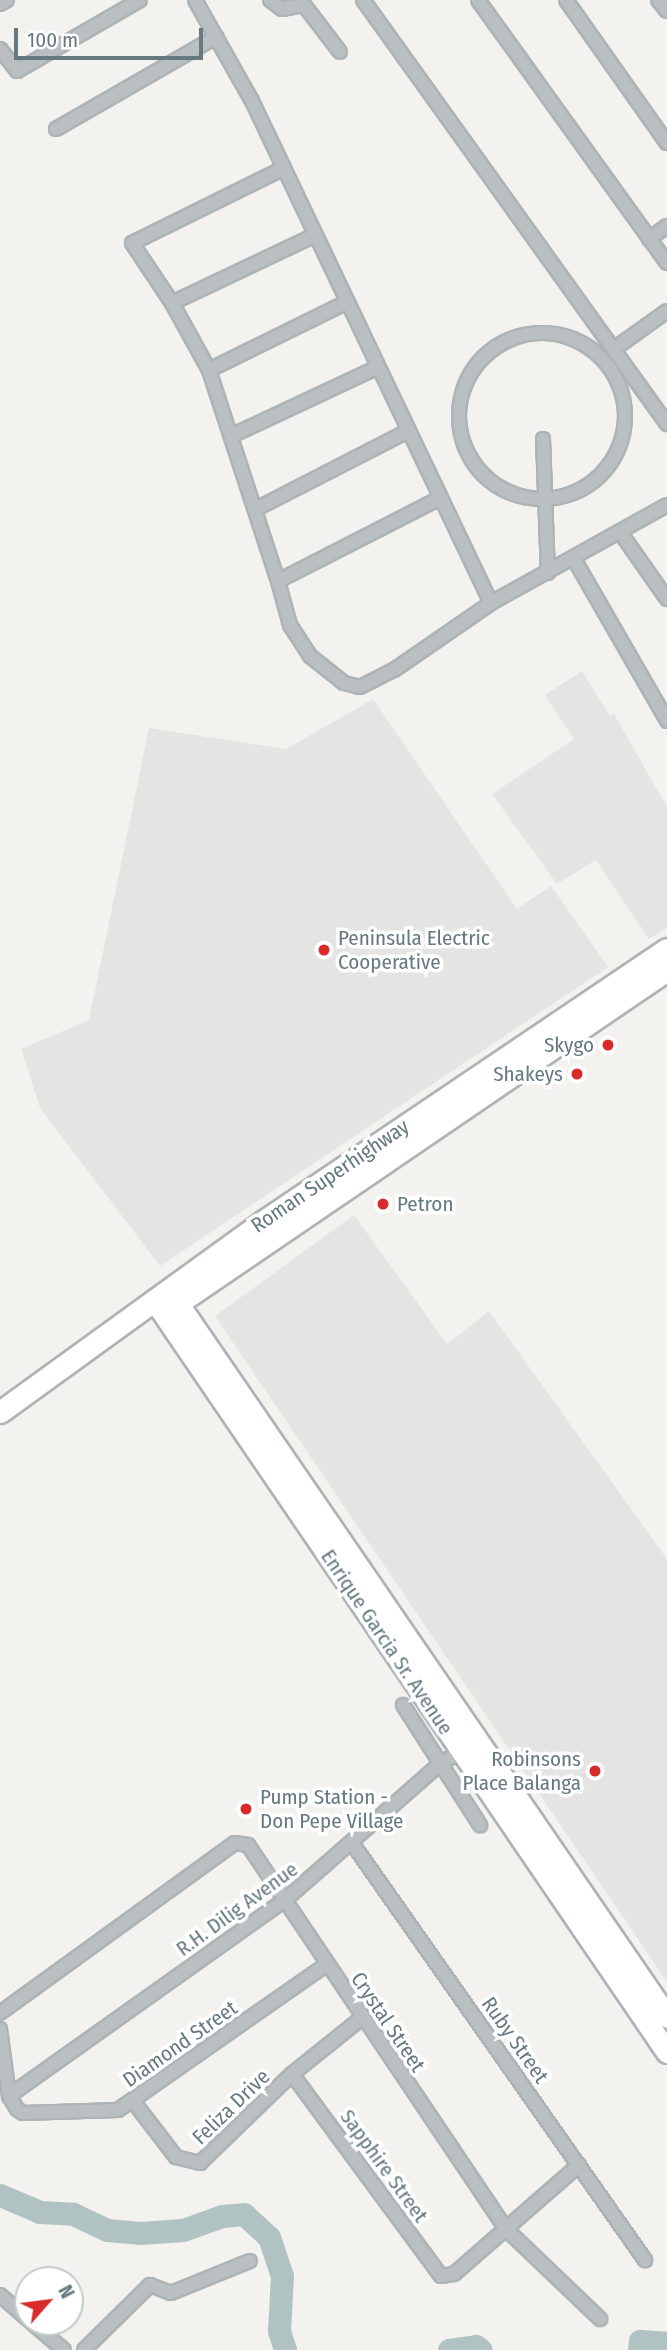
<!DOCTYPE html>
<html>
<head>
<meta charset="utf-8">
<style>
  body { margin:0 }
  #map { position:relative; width:667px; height:2350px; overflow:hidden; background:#f3f2ef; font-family:"Fira Sans Condensed",sans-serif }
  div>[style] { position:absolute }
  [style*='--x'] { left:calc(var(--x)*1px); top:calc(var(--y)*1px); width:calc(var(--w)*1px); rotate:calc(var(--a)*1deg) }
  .built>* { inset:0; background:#e4e4e3 }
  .river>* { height:23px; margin:-11.5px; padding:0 11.5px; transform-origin:11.5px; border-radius:11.5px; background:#b0c2c2 }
  .roads { filter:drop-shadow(2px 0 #aeb4b6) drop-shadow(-2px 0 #aeb4b6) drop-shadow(0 2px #aeb4b6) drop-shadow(0 -2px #aeb4b6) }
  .minor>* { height:12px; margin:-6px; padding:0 6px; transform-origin:6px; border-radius:6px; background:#bac0c1 }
  .minor>.ring { margin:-6px; padding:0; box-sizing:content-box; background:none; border:12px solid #bac0c1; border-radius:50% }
  .major>* { height:21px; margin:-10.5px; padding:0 10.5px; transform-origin:10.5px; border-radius:10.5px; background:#fff }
  .dots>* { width:19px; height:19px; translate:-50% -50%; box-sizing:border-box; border:4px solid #fff; border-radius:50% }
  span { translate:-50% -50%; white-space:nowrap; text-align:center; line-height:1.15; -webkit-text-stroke:7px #fff; paint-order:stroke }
  .poi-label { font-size:21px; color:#647a7f }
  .left { translate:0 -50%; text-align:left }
  .right { translate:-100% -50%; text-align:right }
  .street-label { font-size:21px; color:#647a7f }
  .north { position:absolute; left:14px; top:2266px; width:70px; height:70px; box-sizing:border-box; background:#fff; border:2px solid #c1cacc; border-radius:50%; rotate:62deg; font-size:19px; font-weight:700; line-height:28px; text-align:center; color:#647a7f }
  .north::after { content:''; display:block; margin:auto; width:24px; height:32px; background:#d92a2c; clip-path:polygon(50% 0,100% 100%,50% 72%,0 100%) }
  .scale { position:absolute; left:14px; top:28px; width:189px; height:32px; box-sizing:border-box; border:4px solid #647a7f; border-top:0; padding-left:9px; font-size:21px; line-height:24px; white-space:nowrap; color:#647a7f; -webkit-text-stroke:5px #fff; paint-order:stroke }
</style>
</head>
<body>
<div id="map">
  <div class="built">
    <div style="clip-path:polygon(582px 671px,610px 716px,614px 714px,667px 807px,667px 928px,649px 939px,596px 860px,557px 884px,492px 794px,574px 739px,545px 695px)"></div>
    <div style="clip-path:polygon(373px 699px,517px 909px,551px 886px,608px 967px,160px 1266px,40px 1108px,21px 1049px,89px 1020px,149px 728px,286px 749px)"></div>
    <div style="clip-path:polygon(354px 1215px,447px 1344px,489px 1311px,667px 1559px,667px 1982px,215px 1316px)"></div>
  </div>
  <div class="river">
    <div style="--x:0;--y:2195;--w:43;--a:23"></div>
    <div style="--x:40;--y:2212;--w:33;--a:3"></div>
    <div style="--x:73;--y:2214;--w:38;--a:25"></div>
    <div style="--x:107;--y:2230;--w:33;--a:5"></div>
    <div style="--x:140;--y:2233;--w:43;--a:-4"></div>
    <div style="--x:183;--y:2230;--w:41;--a:-19.7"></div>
    <div style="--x:222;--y:2216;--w:22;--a:-5"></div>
    <div style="--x:244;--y:2214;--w:34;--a:43"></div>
    <div style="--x:269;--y:2237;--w:41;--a:71.6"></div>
    <div style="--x:282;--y:2276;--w:55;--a:93.1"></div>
    <div style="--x:279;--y:2331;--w:20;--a:72"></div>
    <div style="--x:449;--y:2350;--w:27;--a:-8"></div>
    <div style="--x:476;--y:2346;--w:6;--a:39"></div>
    <div style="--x:639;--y:2350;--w:9;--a:-84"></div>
    <div style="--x:640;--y:2341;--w:27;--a:4"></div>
  </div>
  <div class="roads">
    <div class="minor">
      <div style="--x:195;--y:0;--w:116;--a:60.6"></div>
      <div style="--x:252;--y:101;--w:556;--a:64.54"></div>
      <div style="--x:491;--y:603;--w:201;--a:-29.1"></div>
      <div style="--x:270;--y:0;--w:15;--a:37"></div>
      <div style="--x:282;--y:9;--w:22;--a:-10"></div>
      <div style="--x:304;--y:5;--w:59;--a:52.5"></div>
      <div style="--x:363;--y:0;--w:522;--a:54.36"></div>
      <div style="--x:478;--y:0;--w:324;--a:54.3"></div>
      <div style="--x:566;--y:0;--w:175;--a:54.8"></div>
      <div style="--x:658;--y:0;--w:14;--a:51"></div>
      <div style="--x:0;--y:4;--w:8;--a:-30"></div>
      <div style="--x:0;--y:49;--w:28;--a:52"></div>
      <div style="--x:17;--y:71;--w:142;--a:-30"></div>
      <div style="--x:56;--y:129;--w:185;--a:-29.9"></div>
      <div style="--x:284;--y:168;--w:169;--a:153.7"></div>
      <div style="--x:132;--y:243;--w:72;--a:56.3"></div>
      <div style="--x:172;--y:303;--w:158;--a:-25.4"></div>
      <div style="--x:649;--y:239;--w:22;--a:-36"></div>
      <div style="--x:172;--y:303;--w:77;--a:61.1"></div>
      <div style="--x:209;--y:370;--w:222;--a:71.9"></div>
      <div style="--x:278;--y:581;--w:182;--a:-27.1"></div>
      <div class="ring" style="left:459px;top:333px;width:154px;height:154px"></div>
      <div style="--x:614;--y:349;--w:65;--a:-35.6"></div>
      <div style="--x:209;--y:370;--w:154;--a:-26.2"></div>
      <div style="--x:231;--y:436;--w:162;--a:-25.1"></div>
      <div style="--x:543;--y:439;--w:134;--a:87.9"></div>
      <div style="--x:256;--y:509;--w:171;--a:-27.2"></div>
      <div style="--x:620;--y:532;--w:82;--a:55"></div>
      <div style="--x:574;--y:559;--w:187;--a:60.1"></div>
      <div style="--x:278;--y:581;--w:46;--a:74.7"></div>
      <div style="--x:290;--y:625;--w:37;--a:57"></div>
      <div style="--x:310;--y:656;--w:43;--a:38.5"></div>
      <div style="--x:344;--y:683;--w:16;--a:14"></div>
      <div style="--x:360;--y:687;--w:38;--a:-27"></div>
      <div style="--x:394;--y:670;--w:118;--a:-34.6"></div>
      <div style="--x:403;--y:1705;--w:143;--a:57.3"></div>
      <div style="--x:352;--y:1843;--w:510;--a:54.91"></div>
      <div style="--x:0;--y:2013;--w:290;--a:-35.9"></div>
      <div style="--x:235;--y:1843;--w:13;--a:9"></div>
      <div style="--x:248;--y:1845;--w:464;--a:56.1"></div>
      <div style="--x:507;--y:2230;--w:129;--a:43.7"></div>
      <div style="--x:0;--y:2029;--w:68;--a:82.3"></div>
      <div style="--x:9;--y:2096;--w:15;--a:58"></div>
      <div style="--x:17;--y:2109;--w:7;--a:34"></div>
      <div style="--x:23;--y:2113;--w:95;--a:-1.8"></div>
      <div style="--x:118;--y:2110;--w:254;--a:-34.9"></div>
      <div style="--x:292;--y:2074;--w:251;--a:53.6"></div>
      <div style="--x:441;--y:2276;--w:13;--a:-9"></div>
      <div style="--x:454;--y:2274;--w:166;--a:-41.1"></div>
      <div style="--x:9;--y:2096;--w:339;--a:-35.4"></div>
      <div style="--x:285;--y:1900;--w:208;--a:-41.3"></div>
      <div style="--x:441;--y:1763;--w:29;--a:-29"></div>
      <div style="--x:133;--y:2101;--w:71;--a:52.5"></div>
      <div style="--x:176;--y:2157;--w:25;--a:14"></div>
      <div style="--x:200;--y:2163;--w:128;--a:-44.1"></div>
      <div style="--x:292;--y:2074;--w:91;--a:-38.8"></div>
      <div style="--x:0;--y:2295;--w:37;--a:41"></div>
      <div style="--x:31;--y:2322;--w:43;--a:40.3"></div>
      <div style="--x:84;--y:2350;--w:93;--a:-44.6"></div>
      <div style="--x:150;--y:2285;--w:22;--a:21"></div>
      <div style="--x:171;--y:2293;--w:85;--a:-22.1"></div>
    </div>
    <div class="major">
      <div style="--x:169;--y:1291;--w:880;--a:55.55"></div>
      <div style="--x:155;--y:1301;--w:909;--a:55.72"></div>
      <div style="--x:168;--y:1310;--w:604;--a:-34.27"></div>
      <div style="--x:0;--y:1412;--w:324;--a:-35.9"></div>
      <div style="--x:262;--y:1222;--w:488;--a:-34"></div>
    </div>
  </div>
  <div class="dots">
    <div style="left:324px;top:950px;background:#d92a2c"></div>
    <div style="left:608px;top:1045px;background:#d92a2c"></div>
    <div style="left:577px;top:1074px;background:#d92a2c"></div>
    <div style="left:383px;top:1204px;background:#d92a2c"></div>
    <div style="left:595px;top:1771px;background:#d92a2c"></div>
    <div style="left:246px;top:1809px;background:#d92a2c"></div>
  </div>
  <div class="poi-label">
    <span class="left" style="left:338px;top:950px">Peninsula Electric<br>Cooperative</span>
    <span class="right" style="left:594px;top:1045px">Skygo</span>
    <span class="right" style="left:563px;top:1074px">Shakeys</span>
    <span class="left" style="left:397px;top:1204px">Petron</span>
    <span class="right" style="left:581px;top:1771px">Robinsons<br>Place Balanga</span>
    <span class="left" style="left:260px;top:1809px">Pump Station -<br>Don Pepe Village</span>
  </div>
  <div class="street-label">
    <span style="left:330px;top:1176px;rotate:-34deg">Roman Superhighway</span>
    <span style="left:387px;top:1642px;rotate:56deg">Enrique Garcia Sr. Avenue</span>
    <span style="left:237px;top:1909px;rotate:-36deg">R.H. Dilig Avenue</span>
    <span style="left:388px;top:2022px;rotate:56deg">Crystal Street</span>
    <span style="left:515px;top:2040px;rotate:55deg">Ruby Street</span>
    <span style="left:180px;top:2044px;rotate:-35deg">Diamond Street</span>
    <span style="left:231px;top:2107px;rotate:-44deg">Feliza Drive</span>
    <span style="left:384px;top:2166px;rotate:54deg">Sapphire Street</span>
  </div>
  <div class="north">N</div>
  <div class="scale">100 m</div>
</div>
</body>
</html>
